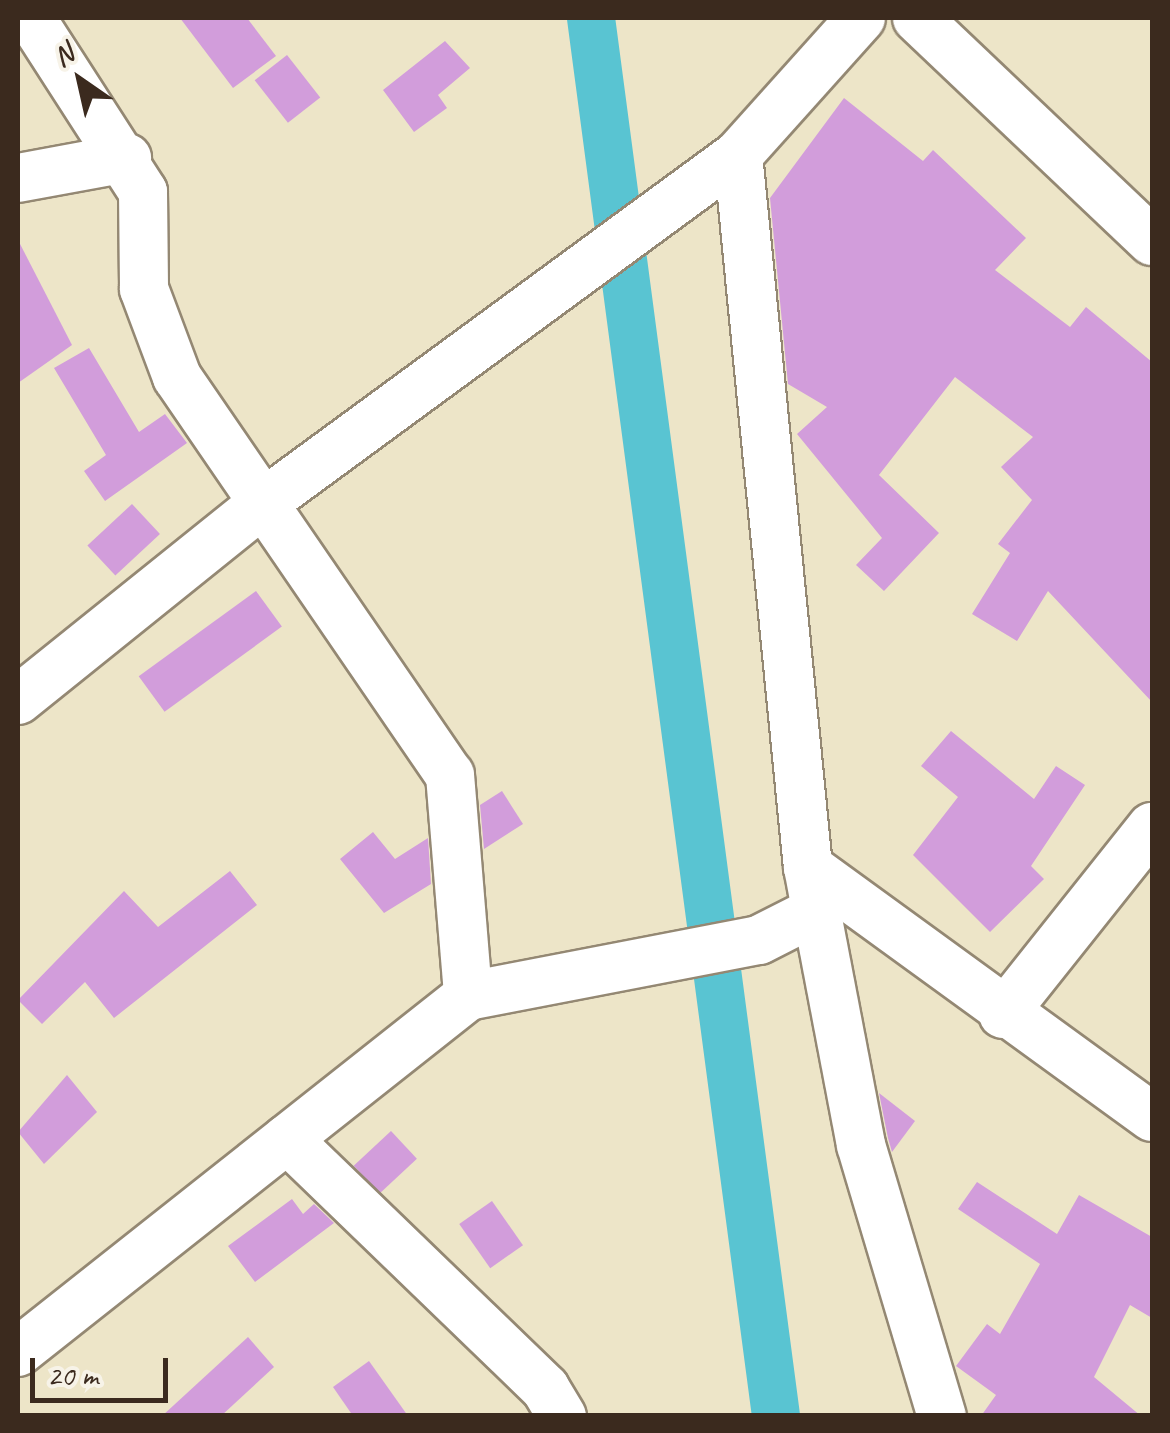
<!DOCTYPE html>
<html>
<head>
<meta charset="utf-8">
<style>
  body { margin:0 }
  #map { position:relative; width:1170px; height:1433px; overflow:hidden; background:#ede5c8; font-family:Caveat,sans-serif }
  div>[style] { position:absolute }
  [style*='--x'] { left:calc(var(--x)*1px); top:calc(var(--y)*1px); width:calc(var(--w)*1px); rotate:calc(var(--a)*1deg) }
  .canal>* { height:48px; margin:-24px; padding:0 24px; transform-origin:24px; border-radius:24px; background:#59c4d2 }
  .building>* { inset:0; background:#d29ddb; transform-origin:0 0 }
  .roads { filter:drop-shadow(2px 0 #948873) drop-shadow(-2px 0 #948873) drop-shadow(0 2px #948873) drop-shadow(0 -2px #948873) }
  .minor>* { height:48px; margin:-24px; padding:0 24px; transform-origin:24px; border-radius:24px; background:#fff }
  span { translate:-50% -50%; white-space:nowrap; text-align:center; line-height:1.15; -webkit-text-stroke:8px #f7f3e8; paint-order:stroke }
  .frame { position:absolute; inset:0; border:20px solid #3b2a1e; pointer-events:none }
  .north { position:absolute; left:30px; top:30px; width:100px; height:100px; -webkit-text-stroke:8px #f7f3e8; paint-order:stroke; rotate:326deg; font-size:28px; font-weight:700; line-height:40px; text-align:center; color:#3b2a1e }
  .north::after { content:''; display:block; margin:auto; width:35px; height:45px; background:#3b2a1e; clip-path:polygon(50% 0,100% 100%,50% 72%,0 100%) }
  .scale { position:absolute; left:30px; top:1358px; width:138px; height:45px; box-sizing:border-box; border:5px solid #3b2a1e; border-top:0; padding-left:12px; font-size:30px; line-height:35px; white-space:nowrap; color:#3b2a1e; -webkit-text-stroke:8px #f7f3e8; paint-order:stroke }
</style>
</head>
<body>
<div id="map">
  <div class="canal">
    <div style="--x:591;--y:18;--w:1410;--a:82.46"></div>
  </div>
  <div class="building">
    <div style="clip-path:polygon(180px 18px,247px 18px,276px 56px,233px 88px)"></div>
    <div style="clip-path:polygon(445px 41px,470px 68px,438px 95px,447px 108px,414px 132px,383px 90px)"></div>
    <div style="left:287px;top:55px;width:54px;height:41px;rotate:52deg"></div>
    <div style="clip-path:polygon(844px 98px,923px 161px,933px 150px,1026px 238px,995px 270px,1070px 327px,1086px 307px,1152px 362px,1152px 702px,1048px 591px,1017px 641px,972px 614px,1010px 553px,998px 544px,1032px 500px,1001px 467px,1033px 437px,955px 377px,879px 475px,939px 533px,884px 591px,856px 565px,882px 538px,797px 434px,827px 407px,788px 384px,770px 198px)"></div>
    <div style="clip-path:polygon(18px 240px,72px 345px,18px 383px)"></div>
    <div style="clip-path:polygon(89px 348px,139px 432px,165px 414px,187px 443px,105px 501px,84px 471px,106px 455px,54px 368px)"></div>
    <div style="left:132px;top:504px;width:41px;height:61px;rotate:47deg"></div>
    <div style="left:256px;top:591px;width:44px;height:145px;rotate:54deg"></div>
    <div style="clip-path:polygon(951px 731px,1034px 799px,1056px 766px,1085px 785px,1031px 866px,1044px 879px,990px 932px,913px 855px,958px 797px,921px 766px)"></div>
    <div style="clip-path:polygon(502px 791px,523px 824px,484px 849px,480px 805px)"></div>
    <div style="clip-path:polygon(373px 832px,395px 859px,428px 838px,431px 884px,384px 913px,340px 859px)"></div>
    <div style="clip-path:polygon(230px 871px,257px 905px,114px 1018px,85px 982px,42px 1024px,18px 1000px,124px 891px,158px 927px)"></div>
    <div style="clip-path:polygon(67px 1075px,97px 1112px,44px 1164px,18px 1132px)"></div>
    <div style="clip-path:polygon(879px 1093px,915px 1121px,892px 1152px,888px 1138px)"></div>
    <div style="left:391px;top:1131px;width:38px;height:51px;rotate:47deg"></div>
    <div style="clip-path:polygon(977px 1182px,1057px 1234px,1079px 1195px,1152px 1237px,1152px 1318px,1130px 1305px,1094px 1377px,1141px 1416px,981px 1416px,996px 1395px,956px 1366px,987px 1324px,1000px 1334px,1040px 1264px,958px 1209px)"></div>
    <div style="clip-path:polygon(292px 1199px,303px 1214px,314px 1204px,334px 1223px,255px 1282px,228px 1246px)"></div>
    <div style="left:492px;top:1201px;width:54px;height:40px;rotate:55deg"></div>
    <div style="clip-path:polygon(248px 1337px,274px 1367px,221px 1416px,162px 1416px)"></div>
    <div style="clip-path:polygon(369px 1361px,408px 1416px,353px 1416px,333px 1387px)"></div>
  </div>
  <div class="roads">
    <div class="minor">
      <div style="--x:31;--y:18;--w:207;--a:57.2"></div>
      <div style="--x:143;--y:192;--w:97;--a:89.4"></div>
      <div style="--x:144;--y:289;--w:94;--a:69.4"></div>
      <div style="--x:177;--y:377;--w:483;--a:55.6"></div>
      <div style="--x:450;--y:775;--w:222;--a:85.3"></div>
      <div style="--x:917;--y:18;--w:324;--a:43.5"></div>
      <div style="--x:738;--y:155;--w:715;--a:84.39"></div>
      <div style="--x:808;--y:867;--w:283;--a:79.2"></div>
      <div style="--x:861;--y:1145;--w:283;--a:73.4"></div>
      <div style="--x:18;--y:178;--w:111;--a:-10.4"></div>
      <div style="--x:18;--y:700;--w:313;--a:-38.8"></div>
      <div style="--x:262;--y:504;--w:590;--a:-36.25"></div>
      <div style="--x:738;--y:155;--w:184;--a:-48.1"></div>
      <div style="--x:808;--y:867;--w:425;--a:36"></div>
      <div style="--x:1003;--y:1014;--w:239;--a:-51.5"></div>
      <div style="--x:287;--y:1139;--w:359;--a:44"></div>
      <div style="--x:545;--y:1388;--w:33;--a:59"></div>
      <div style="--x:18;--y:1352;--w:574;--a:-38.35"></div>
      <div style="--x:468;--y:996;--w:296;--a:-10.9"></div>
      <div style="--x:759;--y:940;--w:66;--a:-27"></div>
    </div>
  </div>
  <div class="frame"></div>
  <div class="north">N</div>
  <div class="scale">20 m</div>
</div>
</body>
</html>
